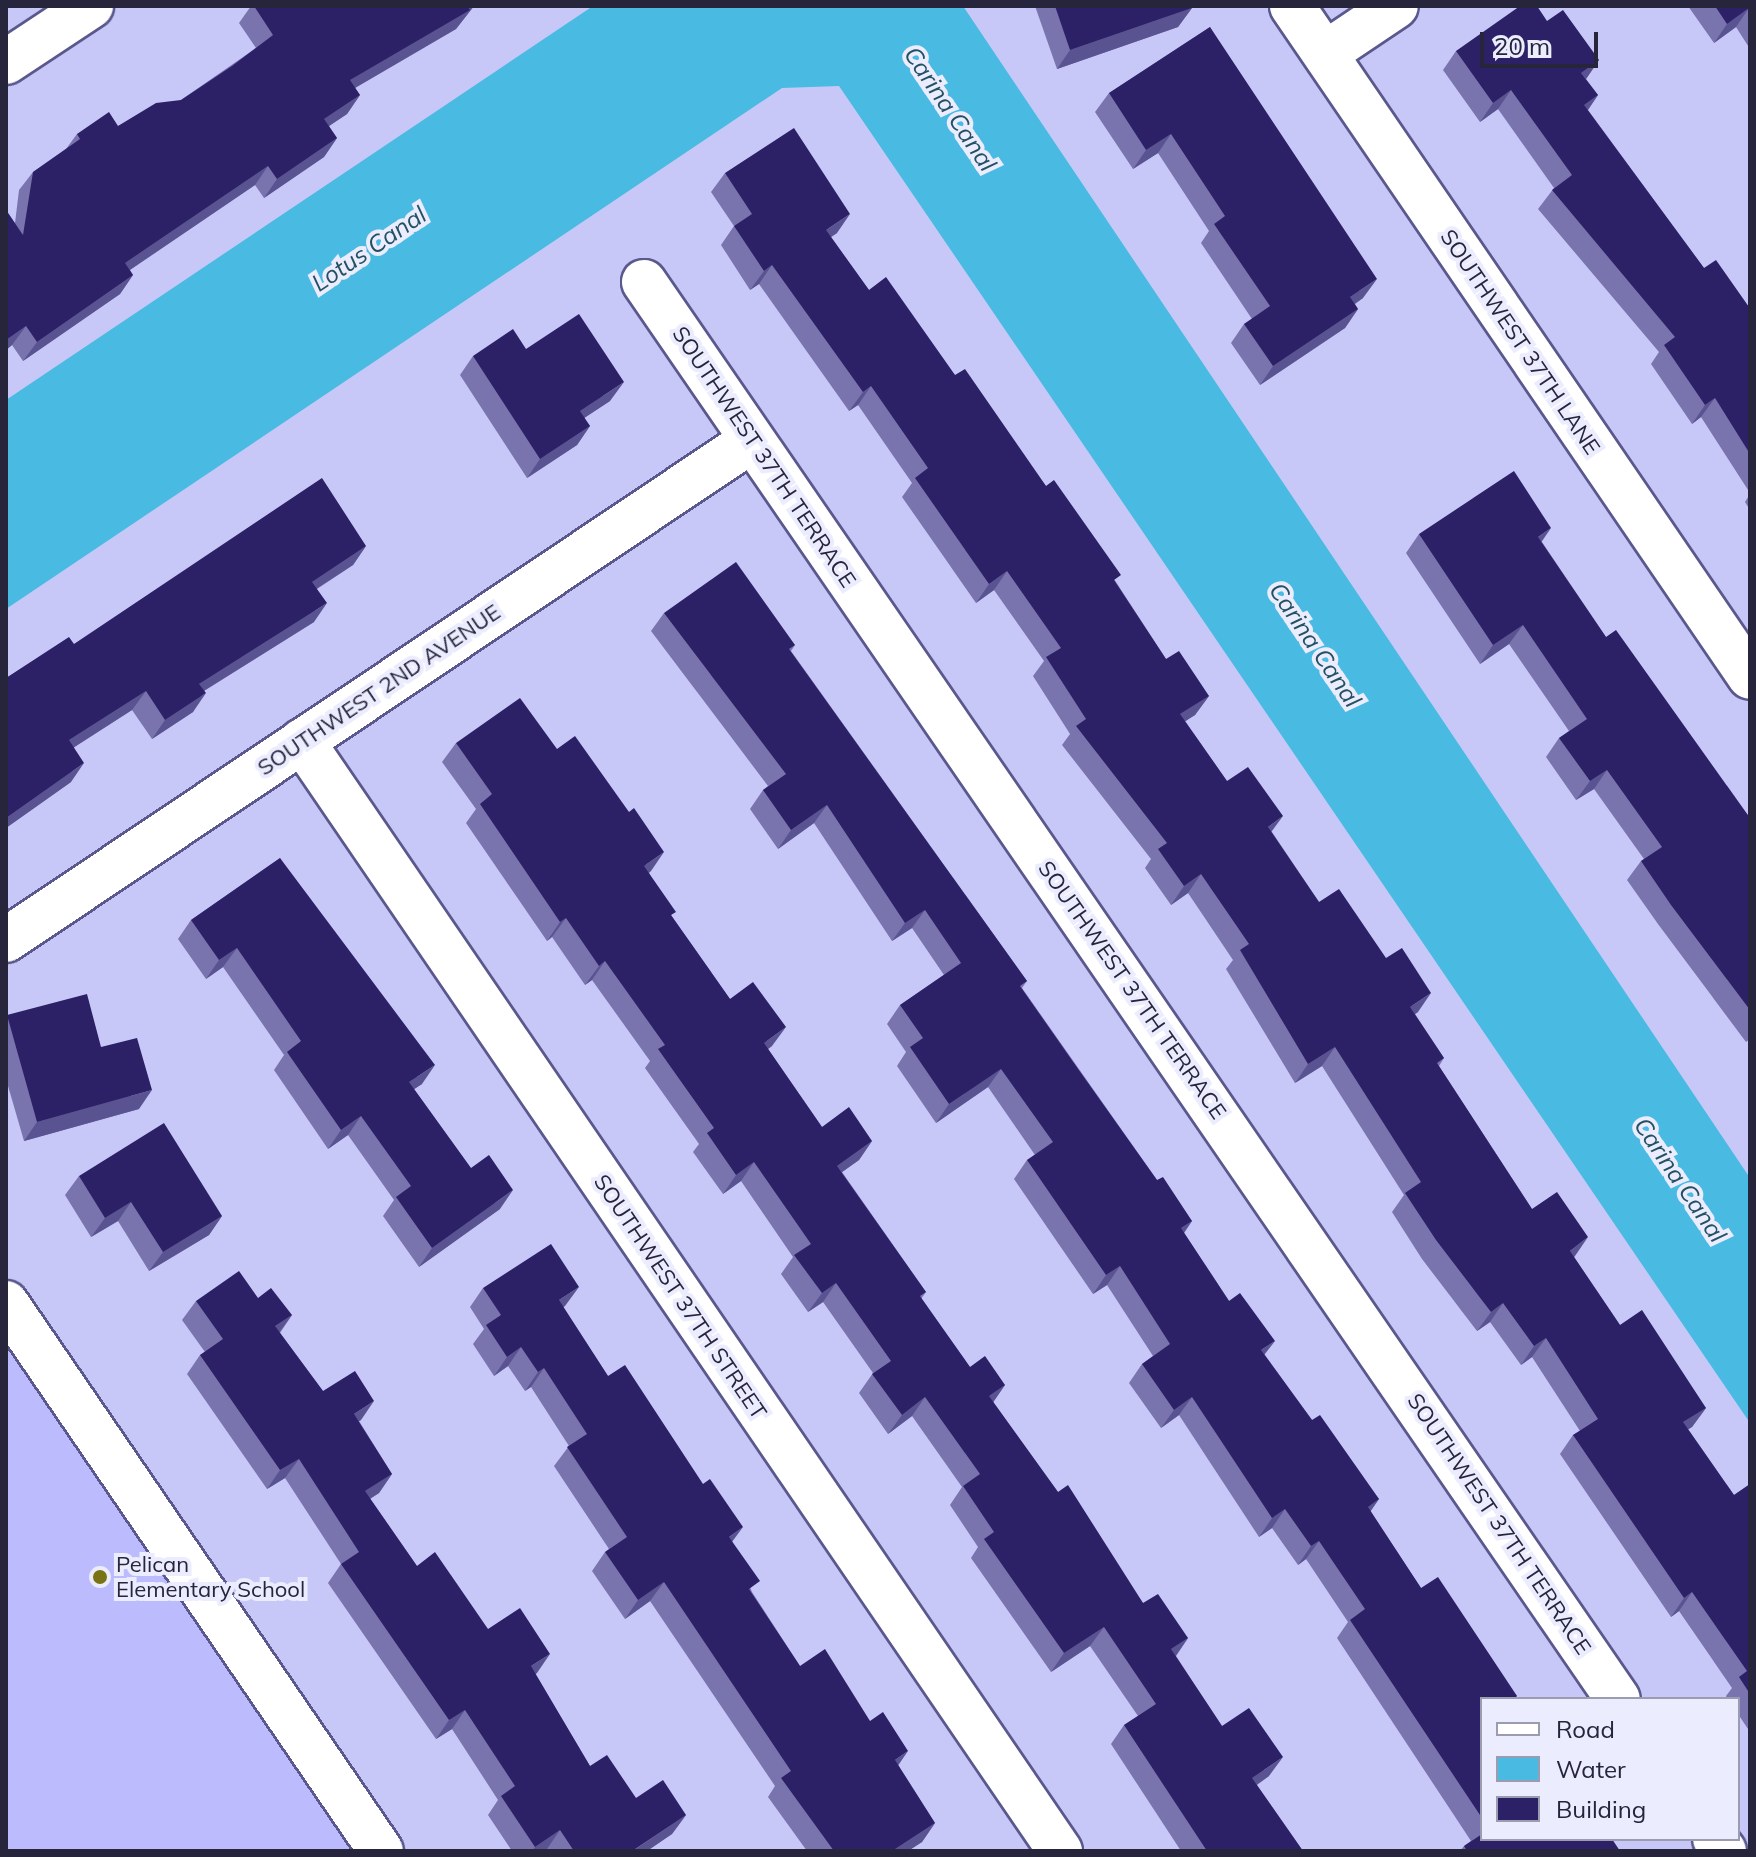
<!DOCTYPE html>
<html>
<head>
<meta charset="utf-8">
<style>
  body { margin:0 }
  #map { position:relative; width:1756px; height:1857px; overflow:hidden; background:#c7c8f7; font-family:Mulish,sans-serif }
  div>[style] { position:absolute }
  [style*='--x'] { left:calc(var(--x)*1px); top:calc(var(--y)*1px); width:calc(var(--w)*1px); rotate:calc(var(--a)*1deg) }
  .built>* { inset:0; background:#bcbbfd }
  .water>* { inset:0; background:#49bbe2 }
  .roads { filter:drop-shadow(2px 0 #5a588c) drop-shadow(-2px 0 #5a588c) drop-shadow(0 2px #5a588c) drop-shadow(0 -2px #5a588c) }
  .minor>* { height:44px; margin:-22px; padding:0 22px; transform-origin:22px; border-radius:22px; background:#fff }
  .wall>* { inset:0; background:#7a74ae }
  .shaded-wall>* { inset:0; background:#5a5392 }
  .building>* { inset:0; background:#2c2166 }
  .dots>* { width:22px; height:22px; translate:-50% -50%; box-sizing:border-box; border:4px solid #ebecfe; border-radius:50% }
  span { translate:-50% -50%; white-space:nowrap; text-align:center; line-height:1.15; -webkit-text-stroke:8px #ebecfe; paint-order:stroke }
  .street-label { font-size:22px; color:#26253c }
  .poi-label { font-size:22px; color:#26253c }
  .left { translate:0 -50%; text-align:left }
  .water-label { font-size:24px; color:#225162; font-style:italic }
  .frame { position:absolute; inset:0; border:8px solid #26253c; pointer-events:none }
  .legend { position:absolute; left:1480px; top:1697px; width:260px; height:144px; box-sizing:border-box; background:#ebecfe; border:2px solid #9c9cb0; margin:0; padding:10px 14px; list-style:none; font-size:24px; color:#26253c }
  .legend li { display:flex; align-items:center; gap:16px; height:40px }
  .legend b { width:40px; border:2px solid #9c9cb0 }
  .scale { position:absolute; left:1480px; top:32px; width:118px; height:36px; box-sizing:border-box; border:4px solid #26253c; border-top:0; padding-left:10px; font-size:24px; line-height:28px; white-space:nowrap; color:#26253c; -webkit-text-stroke:6px #ebecfe; paint-order:stroke }
</style>
</head>
<body>
<div id="map">
  <div class="built">
    <div style="clip-path:polygon(6px 1303px,381px 1851px,6px 1851px)"></div>
  </div>
  <div class="water">
    <div style="clip-path:polygon(593px 6px,963px 6px,1750px 1178px,1750px 1423px,839px 86px,782px 88px,6px 609px,6px 400px)"></div>
  </div>
  <div class="roads">
    <div class="minor">
      <div style="--x:1292;--y:6;--w:812;--a:55.68"></div>
      <div style="--x:1326;--y:53;--w:84;--a:-33.9"></div>
      <div style="--x:6;--y:62;--w:102;--a:-33.4"></div>
      <div style="--x:644;--y:282;--w:1719;--a:55.5"></div>
      <div style="--x:302;--y:741;--w:1344;--a:55.67"></div>
      <div style="--x:6;--y:940;--w:898;--a:-33.83"></div>
      <div style="--x:6;--y:1303;--w:664;--a:55.62"></div>
      <div style="--x:1715;--y:1839;--w:15;--a:53"></div>
    </div>
  </div>
  <div class="wall">
    <div style="clip-path:polygon(251px 6px,474px 6px,456px 29px,355px 88px,360px 95px,347px 114px,329px 126px,337px 138px,324px 157px,264px 198px,255px 185px,130px 270px,133px 275px,120px 294px,23px 361px,12px 345px,6px 350px,6px 210px,15px 223px,19px 190px,33px 172px,66px 149px,77px 134px,118px 126px,181px 100px,256px 48px,239px 23px)"></div>
    <div style="clip-path:polygon(1035px 6px,1191px 6px,1192px 8px,1178px 27px,1057px 69px)"></div>
    <div style="clip-path:polygon(1688px 6px,1750px 6px,1750px 49px,1736px 27px,1714px 43px)"></div>
    <div style="clip-path:polygon(1547px 21px,1599px 60px,1586px 79px,1598px 95px,1588px 110px,1704px 268px,1749px 307px,1750px 307px,1750px 493px,1701px 417px,1692px 424px,1651px 364px,1659px 352px,1538px 209px,1554px 188px,1498px 109px,1480px 122px,1443px 70px,1456px 51px)"></div>
    <div style="clip-path:polygon(1210px 27px,1363px 298px,1355px 304px,1358px 309px,1345px 328px,1260px 385px,1231px 343px,1244px 324px,1252px 319px,1201px 243px,1209px 231px,1158px 153px,1133px 169px,1095px 112px,1109px 93px)"></div>
    <div style="clip-path:polygon(725px 173px,837px 233px,831px 237px,869px 290px,955px 375px,1046px 486px,1116px 582px,1166px 659px,1209px 696px,1195px 715px,1185px 721px,1227px 781px,1272px 832px,1319px 902px,1418px 1012px,1415px 1014px,1444px 1058px,1439px 1066px,1532px 1209px,1575px 1256px,1574px 1257px,1620px 1325px,1706px 1408px,1692px 1427px,1688px 1429px,1734px 1495px,1750px 1484px,1750px 1732px,1738px 1714px,1738px 1699px,1727px 1699px,1726px 1696px,1732px 1688px,1679px 1611px,1671px 1617px,1560px 1454px,1573px 1435px,1580px 1431px,1532px 1357px,1521px 1365px,1490px 1322px,1477px 1331px,1422px 1259px,1392px 1212px,1404px 1195px,1322px 1066px,1295px 1083px,1226px 969px,1233px 960px,1188px 893px,1171px 905px,1145px 868px,1151px 859px,1062px 745px,1070px 734px,1033px 676px,1044px 661px,994px 590px,976px 603px,902px 497px,912px 483px,858px 405px,849px 411px,759px 284px,750px 290px,721px 245px,734px 226px,711px 192px)"></div>
    <div style="clip-path:polygon(526px 349px,610px 401px,584px 418px,590px 426px,577px 445px,527px 478px,460px 375px,473px 356px)"></div>
    <div style="clip-path:polygon(1750px 494px,1750px 510px,1745px 502px)"></div>
    <div style="clip-path:polygon(1419px 534px,1542px 542px,1606px 637px,1750px 818px,1750px 1039px,1746px 1042px,1658px 924px,1627px 880px,1641px 861px,1644px 859px,1594px 789px,1576px 800px,1546px 757px,1559px 738px,1569px 731px,1509px 644px,1480px 664px,1406px 553px)"></div>
    <div style="clip-path:polygon(366px 546px,353px 565px,317px 589px,314px 622px,204px 691px,193px 712px,152px 739px,132px 710px,74px 747px,71px 782px,6px 828px,6px 678px,74px 644px)"></div>
    <div style="clip-path:polygon(664px 613px,795px 645px,791px 651px,1027px 981px,1022px 988px,1157px 1180px,1192px 1221px,1184px 1233px,1265px 1355px,1312px 1420px,1379px 1499px,1370px 1511px,1421px 1588px,1517px 1696px,1515px 1699px,1482px 1699px,1482px 1839px,1620px 1851px,1460px 1851px,1464px 1846px,1471px 1841px,1337px 1638px,1348px 1622px,1306px 1559px,1298px 1565px,1272px 1528px,1259px 1537px,1179px 1415px,1161px 1428px,1129px 1383px,1142px 1364px,1153px 1356px,1107px 1285px,1093px 1294px,1014px 1179px,1027px 1160px,1035px 1155px,988px 1087px,936px 1123px,897px 1066px,906px 1052px,887px 1024px,900px 1005px,944px 975px,912px 928px,892px 941px,814px 823px,778px 849px,750px 809px,763px 790px,768px 786px,651px 631px)"></div>
    <div style="clip-path:polygon(456px 743px,557px 749px,651px 871px,649px 873px,672px 917px,730px 999px,772px 1046px,768px 1049px,822px 1127px,872px 1141px,859px 1160px,842px 1172px,926px 1292px,921px 1299px,970px 1367px,1005px 1385px,993px 1402px,1058px 1492px,1143px 1603px,1188px 1638px,1176px 1656px,1222px 1726px,1269px 1776px,1257px 1785px,1303px 1851px,1181px 1851px,1111px 1744px,1124px 1725px,1138px 1716px,1090px 1646px,1051px 1672px,971px 1558px,978px 1547px,950px 1505px,962px 1487px,912px 1416px,888px 1434px,859px 1393px,873px 1373px,823px 1302px,808px 1312px,781px 1274px,793px 1257px,741px 1181px,723px 1194px,693px 1152px,699px 1144px,645px 1068px,650px 1061px,592px 980px,585px 985px,552px 937px,547px 941px,466px 823px,476px 809px,442px 762px)"></div>
    <div style="clip-path:polygon(280px 858px,422px 1084px,414px 1089px,500px 1209px,419px 1267px,383px 1216px,394px 1200px,348px 1135px,328px 1149px,274px 1070px,284px 1055px,223px 967px,206px 979px,178px 939px,191px 920px)"></div>
    <div style="clip-path:polygon(7px 1015px,101px 1047px,139px 1109px,24px 1141px,6px 1079px)"></div>
    <div style="clip-path:polygon(79px 1176px,222px 1216px,209px 1235px,149px 1271px,118px 1221px,91px 1237px,65px 1195px)"></div>
    <div style="clip-path:polygon(483px 1288px,565px 1306px,563px 1307px,608px 1376px,732px 1542px,752px 1592px,800px 1666px,898px 1765px,935px 1823px,922px 1842px,908px 1851px,807px 1851px,768px 1797px,775px 1786px,650px 1601px,625px 1619px,592px 1571px,605px 1552px,609px 1549px,554px 1466px,569px 1446px,531px 1387px,525px 1391px,508px 1366px,494px 1376px,473px 1344px,484px 1329px,470px 1307px)"></div>
    <div style="clip-path:polygon(258px 1298px,292px 1315px,280px 1333px,323px 1391px,361px 1420px,359px 1421px,392px 1474px,379px 1493px,370px 1499px,417px 1566px,537px 1673px,535px 1674px,590px 1766px,636px 1798px,686px 1815px,672px 1834px,647px 1851px,548px 1851px,547px 1849px,543px 1851px,512px 1851px,488px 1815px,498px 1800px,452px 1729px,436px 1739px,328px 1583px,341px 1564px,285px 1478px,267px 1489px,187px 1374px,200px 1355px,205px 1352px,182px 1320px,196px 1301px)"></div>
  </div>
  <div class="shaded-wall">
    <div style="clip-path:polygon(466px 6px,474px 6px,456px 29px,336px 99px,350px 80px)"></div>
    <div style="clip-path:polygon(1192px 8px,1178px 27px,1057px 69px,1070px 50px)"></div>
    <div style="clip-path:polygon(1749px 8px,1736px 27px,1714px 43px,1727px 24px)"></div>
    <div style="clip-path:polygon(1599px 60px,1586px 79px,1581px 73px)"></div>
    <div style="clip-path:polygon(1511px 90px,1498px 109px,1480px 122px,1493px 103px)"></div>
    <div style="clip-path:polygon(360px 95px,347px 114px,311px 138px,324px 119px)"></div>
    <div style="clip-path:polygon(1598px 95px,1585px 114px,1584px 105px)"></div>
    <div style="clip-path:polygon(1171px 134px,1158px 153px,1133px 169px,1146px 150px)"></div>
    <div style="clip-path:polygon(337px 138px,324px 157px,264px 198px,277px 179px)"></div>
    <div style="clip-path:polygon(268px 166px,255px 185px,112px 282px,125px 263px)"></div>
    <div style="clip-path:polygon(850px 214px,837px 233px,813px 249px,826px 230px)"></div>
    <div style="clip-path:polygon(772px 265px,759px 284px,750px 290px,764px 271px)"></div>
    <div style="clip-path:polygon(133px 275px,120px 294px,23px 361px,37px 342px)"></div>
    <div style="clip-path:polygon(1377px 279px,1363px 298px,1337px 316px,1350px 297px)"></div>
    <div style="clip-path:polygon(1358px 309px,1345px 328px,1260px 385px,1273px 366px)"></div>
    <div style="clip-path:polygon(26px 326px,12px 345px,6px 350px,6px 340px)"></div>
    <div style="clip-path:polygon(624px 382px,610px 401px,566px 430px,580px 411px)"></div>
    <div style="clip-path:polygon(871px 386px,858px 405px,849px 411px,863px 392px)"></div>
    <div style="clip-path:polygon(1715px 398px,1701px 417px,1692px 424px,1705px 405px)"></div>
    <div style="clip-path:polygon(590px 426px,577px 445px,527px 478px,540px 459px)"></div>
    <div style="clip-path:polygon(1551px 528px,1538px 547px,1538px 537px)"></div>
    <div style="clip-path:polygon(366px 546px,353px 565px,299px 600px,312px 582px)"></div>
    <div style="clip-path:polygon(1007px 571px,994px 590px,976px 603px,989px 584px)"></div>
    <div style="clip-path:polygon(327px 603px,314px 622px,186px 702px,199px 684px)"></div>
    <div style="clip-path:polygon(1523px 625px,1509px 644px,1480px 664px,1493px 645px)"></div>
    <div style="clip-path:polygon(146px 691px,132px 710px,56px 759px,69px 740px)"></div>
    <div style="clip-path:polygon(206px 693px,193px 712px,152px 739px,165px 720px)"></div>
    <div style="clip-path:polygon(1209px 696px,1195px 715px,1167px 733px,1180px 714px)"></div>
    <div style="clip-path:polygon(84px 763px,71px 782px,6px 828px,6px 818px)"></div>
    <div style="clip-path:polygon(1607px 770px,1594px 789px,1576px 800px,1590px 781px)"></div>
    <div style="clip-path:polygon(827px 805px,814px 823px,778px 849px,791px 830px)"></div>
    <div style="clip-path:polygon(1283px 816px,1269px 835px,1268px 827px)"></div>
    <div style="clip-path:polygon(664px 852px,651px 871px,631px 885px,644px 866px)"></div>
    <div style="clip-path:polygon(1201px 874px,1188px 893px,1171px 905px,1184px 886px)"></div>
    <div style="clip-path:polygon(925px 910px,912px 928px,892px 941px,905px 923px)"></div>
    <div style="clip-path:polygon(566px 918px,552px 937px,547px 941px,560px 922px)"></div>
    <div style="clip-path:polygon(237px 948px,223px 967px,206px 979px,219px 960px)"></div>
    <div style="clip-path:polygon(605px 961px,592px 980px,585px 985px,599px 966px)"></div>
    <div style="clip-path:polygon(1431px 993px,1418px 1012px,1397px 1026px,1410px 1007px)"></div>
    <div style="clip-path:polygon(786px 1027px,772px 1046px,750px 1062px,764px 1043px)"></div>
    <div style="clip-path:polygon(1335px 1047px,1322px 1066px,1295px 1083px,1308px 1064px)"></div>
    <div style="clip-path:polygon(435px 1065px,422px 1084px,396px 1101px,409px 1082px)"></div>
    <div style="clip-path:polygon(1001px 1069px,988px 1087px,936px 1123px,949px 1104px)"></div>
    <div style="clip-path:polygon(152px 1090px,139px 1109px,24px 1141px,37px 1122px)"></div>
    <div style="clip-path:polygon(361px 1116px,348px 1135px,328px 1149px,341px 1130px)"></div>
    <div style="clip-path:polygon(872px 1141px,859px 1160px,824px 1185px,837px 1166px)"></div>
    <div style="clip-path:polygon(754px 1162px,741px 1181px,723px 1194px,736px 1175px)"></div>
    <div style="clip-path:polygon(513px 1190px,500px 1209px,419px 1267px,432px 1248px)"></div>
    <div style="clip-path:polygon(131px 1202px,118px 1221px,91px 1237px,105px 1218px)"></div>
    <div style="clip-path:polygon(222px 1216px,209px 1235px,149px 1271px,163px 1252px)"></div>
    <div style="clip-path:polygon(1192px 1221px,1179px 1240px,1181px 1228px)"></div>
    <div style="clip-path:polygon(1588px 1237px,1575px 1256px,1556px 1270px,1570px 1251px)"></div>
    <div style="clip-path:polygon(1120px 1266px,1107px 1285px,1093px 1294px,1106px 1275px)"></div>
    <div style="clip-path:polygon(836px 1283px,823px 1302px,808px 1312px,822px 1293px)"></div>
    <div style="clip-path:polygon(579px 1287px,565px 1306px,545px 1319px,559px 1300px)"></div>
    <div style="clip-path:polygon(1503px 1303px,1490px 1322px,1477px 1331px,1491px 1312px)"></div>
    <div style="clip-path:polygon(292px 1315px,278px 1334px,275px 1326px)"></div>
    <div style="clip-path:polygon(1546px 1338px,1532px 1357px,1521px 1365px,1534px 1346px)"></div>
    <div style="clip-path:polygon(1275px 1341px,1261px 1359px,1261px 1350px)"></div>
    <div style="clip-path:polygon(521px 1347px,508px 1366px,494px 1376px,507px 1357px)"></div>
    <div style="clip-path:polygon(544px 1368px,531px 1387px,525px 1391px,538px 1372px)"></div>
    <div style="clip-path:polygon(1005px 1385px,992px 1404px,989px 1396px)"></div>
    <div style="clip-path:polygon(925px 1397px,912px 1416px,888px 1434px,902px 1415px)"></div>
    <div style="clip-path:polygon(1192px 1397px,1179px 1415px,1161px 1428px,1174px 1410px)"></div>
    <div style="clip-path:polygon(374px 1401px,361px 1420px,341px 1432px,354px 1414px)"></div>
    <div style="clip-path:polygon(1706px 1408px,1692px 1427px,1670px 1441px,1683px 1422px)"></div>
    <div style="clip-path:polygon(299px 1459px,285px 1478px,267px 1489px,280px 1470px)"></div>
    <div style="clip-path:polygon(392px 1474px,379px 1493px,352px 1510px,365px 1491px)"></div>
    <div style="clip-path:polygon(1379px 1499px,1366px 1518px,1368px 1507px)"></div>
    <div style="clip-path:polygon(1285px 1509px,1272px 1528px,1259px 1537px,1272px 1518px)"></div>
    <div style="clip-path:polygon(743px 1527px,729px 1546px,729px 1537px)"></div>
    <div style="clip-path:polygon(1319px 1541px,1306px 1559px,1298px 1565px,1311px 1546px)"></div>
    <div style="clip-path:polygon(664px 1582px,650px 1601px,625px 1619px,638px 1600px)"></div>
    <div style="clip-path:polygon(1692px 1592px,1679px 1611px,1671px 1617px,1684px 1598px)"></div>
    <div style="clip-path:polygon(1104px 1627px,1090px 1646px,1051px 1672px,1064px 1653px)"></div>
    <div style="clip-path:polygon(1188px 1638px,1175px 1657px,1171px 1649px)"></div>
    <div style="clip-path:polygon(550px 1654px,537px 1673px,518px 1685px,531px 1666px)"></div>
    <div style="clip-path:polygon(465px 1710px,452px 1729px,436px 1739px,449px 1720px)"></div>
    <div style="clip-path:polygon(908px 1751px,895px 1770px,895px 1760px)"></div>
    <div style="clip-path:polygon(1283px 1757px,1269px 1776px,1239px 1797px,1252px 1778px)"></div>
    <div style="clip-path:polygon(686px 1815px,672px 1834px,647px 1851px,633px 1851px)"></div>
    <div style="clip-path:polygon(935px 1823px,922px 1842px,908px 1851px,892px 1851px)"></div>
    <div style="clip-path:polygon(560px 1830px,547px 1849px,543px 1851px,532px 1851px,535px 1847px)"></div>
  </div>
  <div class="building">
    <div style="clip-path:polygon(254px 6px,467px 6px,470px 10px,350px 80px,360px 95px,324px 119px,337px 138px,277px 179px,268px 166px,125px 263px,133px 275px,37px 342px,26px 326px,6px 340px,6px 210px,23px 235px,33px 172px,80px 139px,77px 134px,109px 112px,118px 126px,156px 103px,181px 100px,232px 66px,273px 35px)"></div>
    <div style="clip-path:polygon(1055px 6px,1191px 6px,1192px 8px,1070px 50px)"></div>
    <div style="clip-path:polygon(1520px 6px,1537px 6px,1547px 21px,1563px 10px,1599px 60px,1581px 73px,1598px 95px,1584px 105px,1704px 268px,1716px 260px,1749px 307px,1750px 307px,1750px 454px,1715px 398px,1705px 405px,1664px 345px,1675px 337px,1552px 190px,1572px 175px,1511px 90px,1493px 103px,1456px 51px)"></div>
    <div style="clip-path:polygon(1715px 6px,1750px 6px,1750px 9px,1749px 8px,1727px 24px)"></div>
    <div style="clip-path:polygon(1210px 27px,1377px 279px,1350px 297px,1358px 309px,1273px 366px,1244px 324px,1270px 306px,1214px 224px,1225px 216px,1171px 134px,1146px 150px,1109px 93px)"></div>
    <div style="clip-path:polygon(794px 128px,850px 214px,826px 230px,869px 290px,886px 277px,955px 375px,965px 369px,1046px 486px,1054px 480px,1121px 575px,1114px 580px,1166px 659px,1179px 651px,1209px 696px,1180px 714px,1227px 781px,1248px 767px,1283px 816px,1268px 827px,1319px 902px,1339px 889px,1386px 958px,1402px 948px,1431px 993px,1410px 1007px,1444px 1058px,1437px 1063px,1532px 1209px,1557px 1192px,1588px 1237px,1570px 1251px,1620px 1325px,1642px 1310px,1706px 1408px,1683px 1422px,1734px 1495px,1750px 1484px,1750px 1694px,1739px 1677px,1747px 1671px,1692px 1592px,1684px 1598px,1573px 1435px,1598px 1419px,1546px 1338px,1534px 1346px,1503px 1303px,1491px 1312px,1436px 1240px,1405px 1193px,1421px 1182px,1335px 1047px,1308px 1064px,1240px 950px,1249px 944px,1201px 874px,1184px 886px,1158px 849px,1167px 843px,1076px 726px,1086px 719px,1046px 657px,1061px 648px,1007px 571px,989px 584px,915px 478px,928px 468px,871px 386px,863px 392px,772px 265px,764px 271px,734px 226px,752px 214px,725px 173px)"></div>
    <div style="clip-path:polygon(579px 314px,624px 382px,580px 411px,590px 426px,540px 459px,473px 356px,513px 329px,526px 349px)"></div>
    <div style="clip-path:polygon(1514px 471px,1551px 528px,1538px 537px,1606px 637px,1616px 630px,1750px 818px,1750px 1010px,1671px 905px,1641px 861px,1662px 847px,1607px 770px,1590px 781px,1559px 738px,1587px 719px,1523px 625px,1493px 645px,1419px 534px)"></div>
    <div style="clip-path:polygon(322px 478px,366px 546px,312px 582px,327px 603px,199px 684px,206px 693px,165px 720px,146px 691px,69px 740px,84px 763px,6px 818px,6px 678px,69px 637px,74px 644px)"></div>
    <div style="clip-path:polygon(736px 562px,795px 645px,789px 649px,1027px 981px,1020px 986px,1076px 1066px,1157px 1180px,1163px 1177px,1192px 1221px,1181px 1228px,1229px 1301px,1240px 1293px,1275px 1341px,1261px 1350px,1312px 1420px,1320px 1415px,1379px 1499px,1368px 1507px,1421px 1588px,1438px 1577px,1517px 1696px,1513px 1699px,1482px 1699px,1482px 1818px,1350px 1620px,1365px 1609px,1319px 1541px,1311px 1546px,1285px 1509px,1272px 1518px,1192px 1397px,1174px 1410px,1142px 1364px,1170px 1344px,1120px 1266px,1106px 1275px,1027px 1160px,1053px 1142px,1001px 1069px,949px 1104px,910px 1047px,923px 1038px,900px 1005px,961px 963px,925px 910px,905px 923px,827px 805px,791px 830px,763px 790px,786px 774px,664px 613px)"></div>
    <div style="clip-path:polygon(520px 698px,557px 749px,575px 736px,629px 812px,634px 808px,664px 852px,644px 866px,676px 912px,671px 915px,730px 999px,753px 982px,786px 1027px,764px 1043px,822px 1127px,849px 1107px,872px 1141px,837px 1166px,926px 1292px,920px 1296px,970px 1367px,985px 1356px,1005px 1385px,989px 1396px,1058px 1492px,1068px 1485px,1143px 1603px,1158px 1594px,1188px 1638px,1171px 1649px,1222px 1726px,1249px 1708px,1283px 1757px,1252px 1778px,1303px 1851px,1207px 1851px,1124px 1725px,1156px 1704px,1104px 1627px,1064px 1653px,984px 1539px,994px 1532px,963px 1486px,980px 1474px,925px 1397px,902px 1415px,872px 1374px,891px 1361px,836px 1283px,822px 1293px,794px 1255px,811px 1244px,754px 1162px,736px 1175px,707px 1133px,714px 1128px,658px 1049px,665px 1045px,605px 961px,599px 966px,566px 918px,560px 922px,480px 804px,492px 794px,456px 743px)"></div>
    <div style="clip-path:polygon(280px 858px,435px 1065px,409px 1082px,471px 1168px,489px 1155px,513px 1190px,432px 1248px,396px 1197px,411px 1186px,361px 1116px,341px 1130px,287px 1052px,301px 1041px,237px 948px,219px 960px,191px 920px)"></div>
    <div style="clip-path:polygon(87px 994px,101px 1047px,137px 1038px,152px 1090px,37px 1122px,7px 1015px)"></div>
    <div style="clip-path:polygon(164px 1123px,222px 1216px,163px 1252px,131px 1202px,105px 1218px,79px 1176px)"></div>
    <div style="clip-path:polygon(551px 1244px,579px 1287px,559px 1300px,608px 1376px,625px 1365px,703px 1484px,710px 1479px,743px 1527px,729px 1537px,760px 1581px,749px 1589px,800px 1666px,825px 1649px,870px 1721px,883px 1712px,908px 1751px,895px 1760px,935px 1823px,892px 1851px,834px 1851px,781px 1778px,791px 1771px,664px 1582px,638px 1600px,605px 1552px,627px 1537px,567px 1447px,587px 1434px,544px 1368px,538px 1372px,521px 1347px,507px 1357px,486px 1325px,501px 1315px,483px 1288px)"></div>
    <div style="clip-path:polygon(239px 1271px,258px 1298px,271px 1288px,292px 1315px,275px 1326px,323px 1391px,355px 1371px,374px 1401px,354px 1414px,392px 1474px,365px 1491px,417px 1566px,435px 1552px,488px 1629px,520px 1608px,550px 1654px,531px 1666px,590px 1766px,607px 1755px,636px 1798px,663px 1780px,686px 1815px,635px 1849px,636px 1851px,574px 1851px,560px 1830px,535px 1847px,501px 1796px,515px 1786px,465px 1710px,449px 1720px,341px 1564px,359px 1552px,299px 1459px,280px 1470px,200px 1355px,223px 1339px,196px 1301px)"></div>
    <div style="clip-path:polygon(1482px 1834px,1482px 1839px,1612px 1839px,1620px 1851px,1467px 1851px,1464px 1846px)"></div>
  </div>
  <div class="dots">
    <div style="left:100px;top:1577px;background:#7a7315"></div>
  </div>
  <div class="street-label">
    <span style="left:1520px;top:342px;rotate:56deg">SOUTHWEST 37TH LANE</span>
    <span style="left:764px;top:457px;rotate:56deg">SOUTHWEST 37TH TERRACE</span>
    <span style="left:379px;top:690px;rotate:-34deg">SOUTHWEST 2ND AVENUE</span>
    <span style="left:1132px;top:990px;rotate:55deg">SOUTHWEST 37TH TERRACE</span>
    <span style="left:680px;top:1297px;rotate:56deg">SOUTHWEST 37TH STREET</span>
    <span style="left:1499px;top:1524px;rotate:56deg">SOUTHWEST 37TH TERRACE</span>
  </div>
  <div class="poi-label">
    <span class="left" style="left:116px;top:1577px">Pelican<br>Elementary School</span>
  </div>
  <div class="water-label">
    <span style="left:950px;top:109px;rotate:56deg">Carina Canal</span>
    <span style="left:369px;top:249px;rotate:-34deg">Lotus Canal</span>
    <span style="left:1315px;top:645px;rotate:56deg">Carina Canal</span>
    <span style="left:1680px;top:1180px;rotate:56deg">Carina Canal</span>
  </div>
  <div class="frame"></div>
  <ul class="legend">
  <li><b style="height:10px;background:#fff"></b>Road</li>
  <li><b style="height:22px;background:#49bbe2"></b>Water</li>
  <li><b style="height:22px;background:#2c2166"></b>Building</li>
  </ul>
  <div class="scale">20 m</div>
</div>
</body>
</html>
